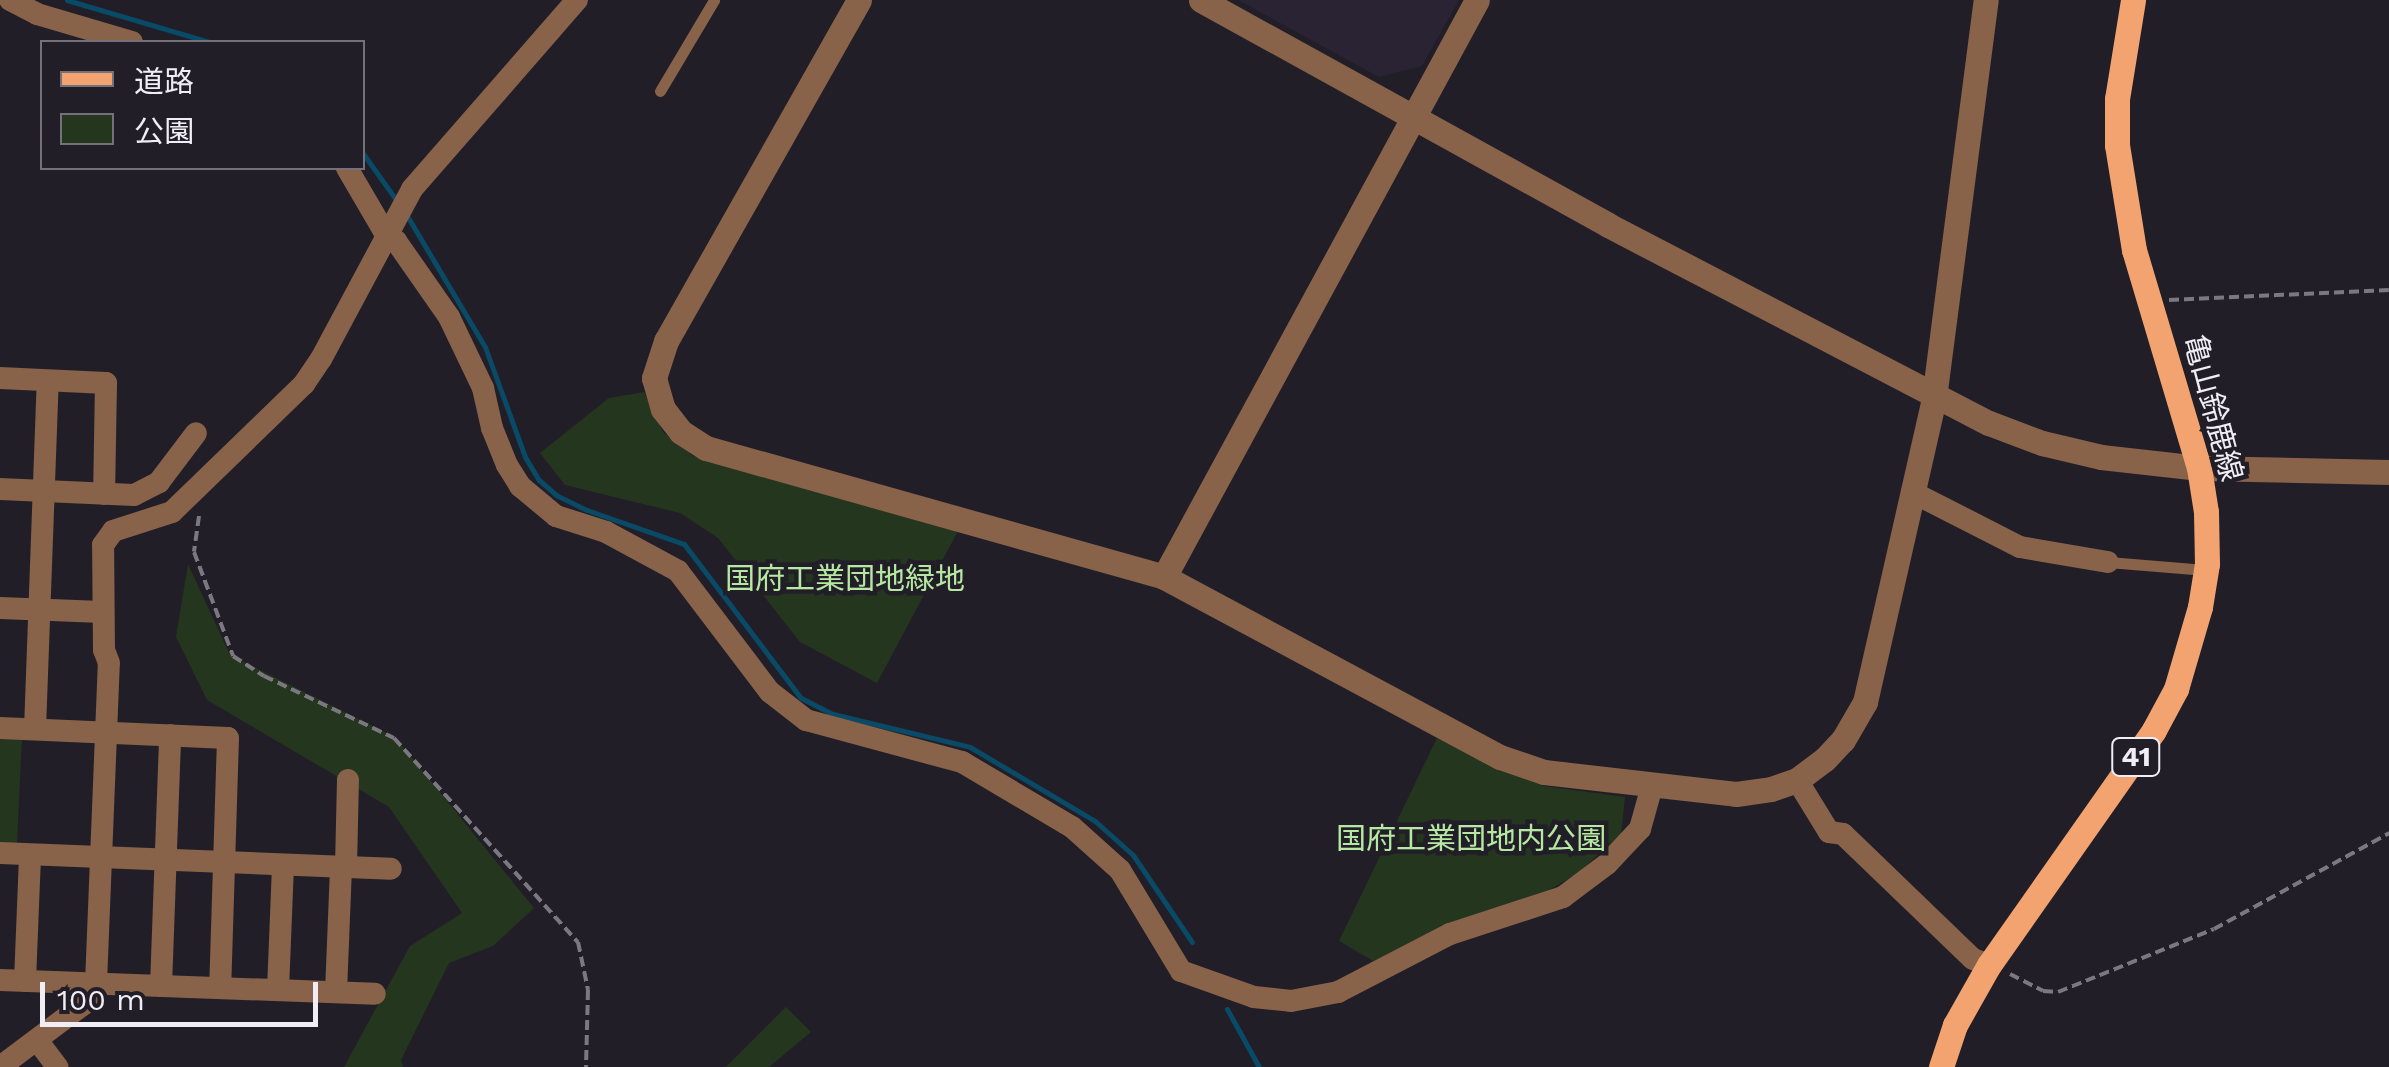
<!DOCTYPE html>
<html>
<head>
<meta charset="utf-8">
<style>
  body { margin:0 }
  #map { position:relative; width:2389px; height:1067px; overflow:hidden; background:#211e28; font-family:"Work Sans","Noto Sans JP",sans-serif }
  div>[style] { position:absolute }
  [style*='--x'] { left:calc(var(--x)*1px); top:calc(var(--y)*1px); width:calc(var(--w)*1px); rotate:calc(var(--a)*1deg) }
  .built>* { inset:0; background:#292333 }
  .green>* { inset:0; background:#25361e }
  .stream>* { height:5px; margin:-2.5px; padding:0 2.5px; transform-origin:2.5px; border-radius:2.5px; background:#094a67 }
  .path>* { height:4px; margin-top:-2px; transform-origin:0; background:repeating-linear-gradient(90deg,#7b7881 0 10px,transparent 0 15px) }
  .service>* { height:11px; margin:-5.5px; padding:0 5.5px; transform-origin:5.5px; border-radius:5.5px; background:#886249 }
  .minor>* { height:22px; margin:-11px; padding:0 11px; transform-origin:11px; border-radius:11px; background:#886249 }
  .tertiary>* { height:25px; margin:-12.5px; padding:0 12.5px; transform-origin:12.5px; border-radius:12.5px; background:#886249 }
  .primary>* { height:25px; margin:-12.5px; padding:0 12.5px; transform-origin:12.5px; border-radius:12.5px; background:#f2a36f }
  span { translate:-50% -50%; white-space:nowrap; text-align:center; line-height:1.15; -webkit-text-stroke:9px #211e28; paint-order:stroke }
  .shield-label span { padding:2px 8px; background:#211e28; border:2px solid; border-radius:8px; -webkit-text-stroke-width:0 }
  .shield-label { font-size:28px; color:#f0edf5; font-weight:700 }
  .street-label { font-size:30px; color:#f0edf5 }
  .park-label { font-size:30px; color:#b6e8a2 }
  .legend { position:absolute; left:40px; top:40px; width:325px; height:130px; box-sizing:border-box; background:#211e28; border:2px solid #74717a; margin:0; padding:12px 18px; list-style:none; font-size:30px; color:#f0edf5 }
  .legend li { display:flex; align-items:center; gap:20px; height:50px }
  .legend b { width:50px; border:2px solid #74717a }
  .scale { position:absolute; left:40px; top:982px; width:278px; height:45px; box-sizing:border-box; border:5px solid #f0edf5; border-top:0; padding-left:12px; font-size:30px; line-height:35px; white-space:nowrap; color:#f0edf5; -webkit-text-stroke:8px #211e28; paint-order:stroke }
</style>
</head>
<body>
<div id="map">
  <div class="built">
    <div style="clip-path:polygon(1238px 0,1459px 0,1422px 66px,1379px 77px)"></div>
  </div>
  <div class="green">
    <div style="clip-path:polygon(644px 392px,663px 432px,693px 456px,958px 531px,877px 683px,800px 642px,718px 538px,680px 513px,565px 485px,540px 453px,609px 398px)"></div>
    <div style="clip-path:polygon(188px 564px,230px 655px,395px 737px,534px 908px,493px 946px,449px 963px,401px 1060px,403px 1067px,344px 1067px,410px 946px,462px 913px,389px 807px,207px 700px,176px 637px)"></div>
    <div style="clip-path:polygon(0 734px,22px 736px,17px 844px,0 843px)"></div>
    <div style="clip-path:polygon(1437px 738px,1544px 786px,1625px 797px,1621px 834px,1578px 873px,1549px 890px,1373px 961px,1339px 941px)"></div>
    <div style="clip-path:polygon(786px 1007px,811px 1032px,769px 1067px,726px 1067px)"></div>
  </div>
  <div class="stream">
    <div style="--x:67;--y:0;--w:149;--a:16.4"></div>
    <div style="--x:362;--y:152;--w:60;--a:54.5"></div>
    <div style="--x:406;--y:214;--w:155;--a:59.3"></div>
    <div style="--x:485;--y:347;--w:117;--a:70"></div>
    <div style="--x:525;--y:457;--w:27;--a:59"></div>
    <div style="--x:539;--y:480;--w:23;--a:41"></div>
    <div style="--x:556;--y:495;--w:34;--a:26"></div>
    <div style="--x:587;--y:510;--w:103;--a:19.3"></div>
    <div style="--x:684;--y:544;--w:193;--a:52.8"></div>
    <div style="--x:801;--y:698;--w:36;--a:27"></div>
    <div style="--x:833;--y:714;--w:141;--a:13.5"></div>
    <div style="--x:970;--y:747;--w:145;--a:30.6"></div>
    <div style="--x:1095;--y:821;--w:51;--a:41.8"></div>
    <div style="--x:1133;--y:855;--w:105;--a:55.9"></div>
    <div style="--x:1227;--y:1009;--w:66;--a:61.1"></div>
  </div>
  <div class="path">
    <div style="--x:2169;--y:300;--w:220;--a:-2.6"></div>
    <div style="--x:199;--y:516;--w:36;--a:98"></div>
    <div style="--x:194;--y:552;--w:111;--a:69.4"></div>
    <div style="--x:233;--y:656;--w:37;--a:33"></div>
    <div style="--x:264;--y:676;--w:144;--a:25.5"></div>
    <div style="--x:394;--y:738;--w:275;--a:48"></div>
    <div style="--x:578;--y:942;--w:49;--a:78.2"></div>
    <div style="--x:588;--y:990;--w:77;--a:91.5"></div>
    <div style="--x:2010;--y:974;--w:37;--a:27"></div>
    <div style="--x:2043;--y:991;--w:15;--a:4"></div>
    <div style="--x:2058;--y:992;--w:168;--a:-22"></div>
    <div style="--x:2214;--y:929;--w:200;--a:-28.7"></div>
  </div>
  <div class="service">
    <div style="--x:660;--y:91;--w:106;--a:-59.3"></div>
    <div style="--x:2108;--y:562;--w:98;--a:4.7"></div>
  </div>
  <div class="minor">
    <div style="--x:10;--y:0;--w:30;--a:27"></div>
    <div style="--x:37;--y:14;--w:99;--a:16.4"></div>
    <div style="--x:347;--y:168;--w:75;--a:59.7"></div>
    <div style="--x:385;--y:233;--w:14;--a:36"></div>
    <div style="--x:396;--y:241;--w:93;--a:55.1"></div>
    <div style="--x:449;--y:317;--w:79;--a:64.4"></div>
    <div style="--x:483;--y:388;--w:41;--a:77.3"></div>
    <div style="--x:492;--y:428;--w:40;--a:68"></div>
    <div style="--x:507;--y:465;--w:25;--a:58"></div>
    <div style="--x:520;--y:486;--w:47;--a:39.8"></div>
    <div style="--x:556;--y:516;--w:52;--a:17.7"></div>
    <div style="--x:606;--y:532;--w:82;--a:28.4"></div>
    <div style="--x:678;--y:571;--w:152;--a:52.8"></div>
    <div style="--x:770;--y:692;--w:46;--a:37.9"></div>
    <div style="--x:806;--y:720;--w:162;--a:15.1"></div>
    <div style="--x:962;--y:762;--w:128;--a:30.6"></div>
    <div style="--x:1072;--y:827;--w:64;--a:41.9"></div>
    <div style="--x:1120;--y:870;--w:118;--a:58.9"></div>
    <div style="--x:1181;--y:971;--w:77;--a:19.6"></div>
    <div style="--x:1254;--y:997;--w:37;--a:6"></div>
    <div style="--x:1291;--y:1001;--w:48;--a:-10.8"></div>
    <div style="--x:1338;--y:992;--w:126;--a:-27.4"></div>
    <div style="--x:1450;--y:934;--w:119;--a:-18.1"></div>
    <div style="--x:1563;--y:897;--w:55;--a:-36.9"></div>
    <div style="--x:1607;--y:864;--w:48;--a:-46.7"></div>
    <div style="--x:1640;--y:829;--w:45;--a:-74.4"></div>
    <div style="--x:0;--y:378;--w:106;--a:2.7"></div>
    <div style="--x:106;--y:383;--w:111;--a:91"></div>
    <div style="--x:0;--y:489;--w:134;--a:2.6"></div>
    <div style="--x:134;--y:495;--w:28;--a:-27"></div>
    <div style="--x:159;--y:482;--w:61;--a:-52.9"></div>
    <div style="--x:1912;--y:492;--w:121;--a:27"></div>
    <div style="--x:2020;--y:547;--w:89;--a:9.7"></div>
    <div style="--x:0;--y:608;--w:102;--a:2.2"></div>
    <div style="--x:0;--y:728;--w:228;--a:2.5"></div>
    <div style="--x:228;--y:738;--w:250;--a:91.8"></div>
    <div style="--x:35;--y:729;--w:348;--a:-87.9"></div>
    <div style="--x:1797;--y:780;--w:61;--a:58.4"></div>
    <div style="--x:1829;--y:832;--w:14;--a:8"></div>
    <div style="--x:1843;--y:834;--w:180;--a:43.9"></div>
    <div style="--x:1973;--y:959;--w:17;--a:21"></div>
    <div style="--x:0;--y:853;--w:391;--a:2.3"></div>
    <div style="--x:346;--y:867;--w:87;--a:-88.7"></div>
    <div style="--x:0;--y:980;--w:375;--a:2.1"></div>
    <div style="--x:25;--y:981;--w:126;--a:-87.7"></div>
    <div style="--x:161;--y:986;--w:251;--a:-87.9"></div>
    <div style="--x:278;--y:990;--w:125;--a:-87.7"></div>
    <div style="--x:336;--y:992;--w:125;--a:-87.7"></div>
    <div style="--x:37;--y:1040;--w:34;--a:53"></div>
    <div style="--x:0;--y:1067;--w:105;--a:-36.9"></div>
    <div style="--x:84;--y:1004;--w:24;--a:-60"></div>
    <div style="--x:96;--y:983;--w:320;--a:-87.7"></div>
    <div style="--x:109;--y:663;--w:14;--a:-111"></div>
    <div style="--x:104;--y:650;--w:105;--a:-90.5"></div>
    <div style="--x:103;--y:545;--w:17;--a:-54"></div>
    <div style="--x:113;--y:531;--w:62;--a:-17.9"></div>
    <div style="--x:172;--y:512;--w:184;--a:-44.1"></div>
    <div style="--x:304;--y:384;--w:30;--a:-56"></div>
    <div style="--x:321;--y:359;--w:193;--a:-61.8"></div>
    <div style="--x:412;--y:189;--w:251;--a:-48.9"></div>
  </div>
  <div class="tertiary">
    <div style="--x:859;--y:0;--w:392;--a:119.5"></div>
    <div style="--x:666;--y:341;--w:39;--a:108"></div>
    <div style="--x:654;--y:378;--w:32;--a:74"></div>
    <div style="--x:663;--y:409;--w:29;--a:52"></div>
    <div style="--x:681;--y:432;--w:30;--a:33"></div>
    <div style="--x:706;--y:448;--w:476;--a:15.7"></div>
    <div style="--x:1164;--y:577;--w:381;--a:28.2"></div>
    <div style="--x:1500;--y:757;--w:46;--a:18.8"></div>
    <div style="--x:1544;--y:772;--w:193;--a:6.5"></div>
    <div style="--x:1736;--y:794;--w:35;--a:-8"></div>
    <div style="--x:1771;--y:789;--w:28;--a:-19"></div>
    <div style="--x:1797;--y:780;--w:35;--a:-37"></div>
    <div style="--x:1825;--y:759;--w:26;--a:-47"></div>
    <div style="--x:1843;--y:740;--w:44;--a:-59.9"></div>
    <div style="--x:1865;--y:702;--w:312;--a:-77.2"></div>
    <div style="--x:1934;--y:398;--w:401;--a:-82.6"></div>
    <div style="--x:1201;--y:0;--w:465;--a:28.9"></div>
    <div style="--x:1608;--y:225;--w:429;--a:27.5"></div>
    <div style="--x:1989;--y:423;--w:57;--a:20.7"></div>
    <div style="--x:2042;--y:443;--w:61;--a:13.3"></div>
    <div style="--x:2101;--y:457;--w:99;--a:6.4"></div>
    <div style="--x:2199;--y:468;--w:190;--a:1.2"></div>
    <div style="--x:1164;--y:577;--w:656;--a:-61.52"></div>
  </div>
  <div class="primary">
    <div style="--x:1941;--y:1067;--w:44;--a:-71.6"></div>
    <div style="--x:1955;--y:1025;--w:69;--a:-60.5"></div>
    <div style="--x:1989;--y:965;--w:287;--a:-54.9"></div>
    <div style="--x:2154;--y:730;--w:47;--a:-61.8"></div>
    <div style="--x:2176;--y:689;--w:85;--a:-73.7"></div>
    <div style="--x:2200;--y:607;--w:44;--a:-80.8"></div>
    <div style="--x:2207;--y:564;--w:52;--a:-91.1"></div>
    <div style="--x:2206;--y:512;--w:45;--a:-99"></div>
    <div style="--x:2199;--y:468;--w:227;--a:-106.6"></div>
    <div style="--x:2134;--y:250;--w:106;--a:-99.2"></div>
    <div style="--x:2117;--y:145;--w:46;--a:-90"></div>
    <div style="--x:2117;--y:99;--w:100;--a:-80.8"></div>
  </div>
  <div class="shield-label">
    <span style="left:2136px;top:757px">41</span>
  </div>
  <div class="street-label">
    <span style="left:2213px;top:408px;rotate:75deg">亀山鈴鹿線</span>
  </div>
  <div class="park-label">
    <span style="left:845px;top:579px">国府工業団地緑地</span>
    <span style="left:1471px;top:839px">国府工業団地内公園</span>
  </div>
  <ul class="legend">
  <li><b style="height:12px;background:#f2a36f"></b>道路</li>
  <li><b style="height:28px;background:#25361e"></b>公園</li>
  </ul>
  <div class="scale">100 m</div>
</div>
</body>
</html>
